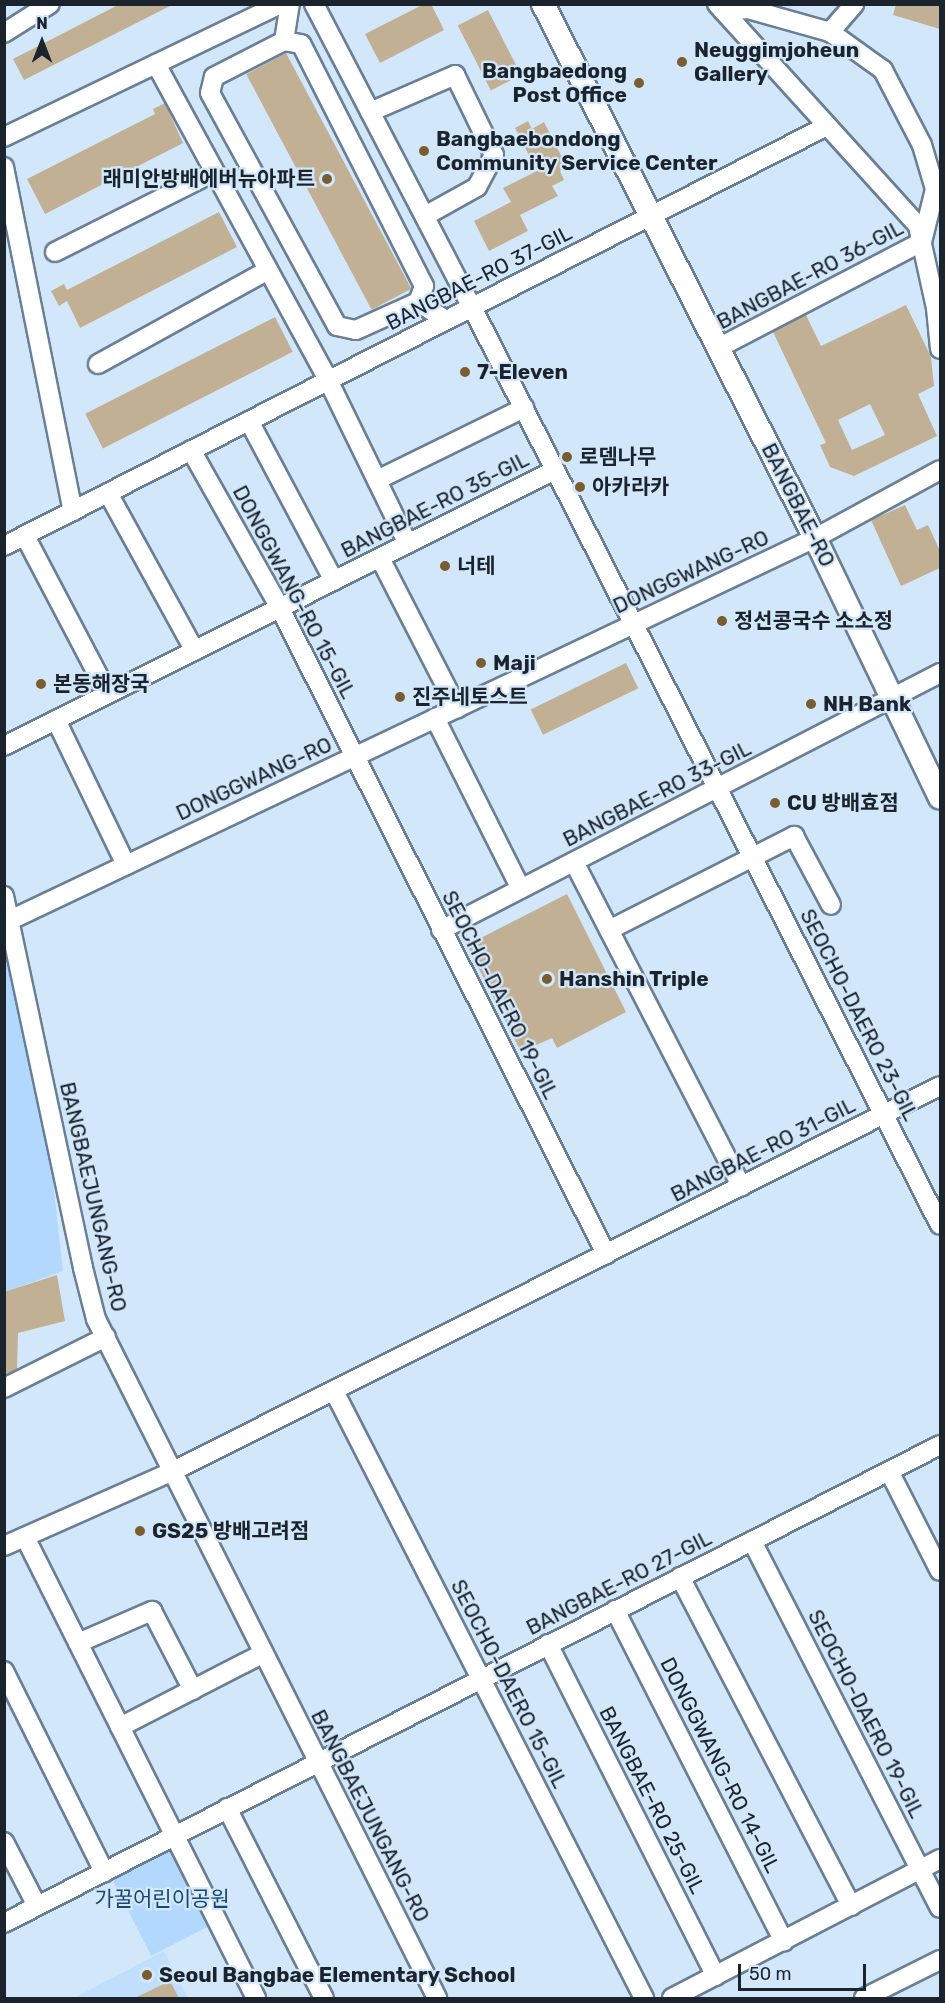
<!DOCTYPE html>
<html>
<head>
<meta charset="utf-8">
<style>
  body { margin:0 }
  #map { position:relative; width:945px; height:2003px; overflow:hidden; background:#d3e7fb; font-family:Rubik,"Noto Sans KR",sans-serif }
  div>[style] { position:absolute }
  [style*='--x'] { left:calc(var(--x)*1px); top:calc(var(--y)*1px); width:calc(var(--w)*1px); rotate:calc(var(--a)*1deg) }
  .built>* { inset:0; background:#c0dffd }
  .green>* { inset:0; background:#b2d8fe; transform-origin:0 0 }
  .building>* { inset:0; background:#c2b095; transform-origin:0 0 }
  .roads { filter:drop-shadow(2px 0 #697f95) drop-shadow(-2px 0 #697f95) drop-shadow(0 2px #697f95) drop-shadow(0 -2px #697f95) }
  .minor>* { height:18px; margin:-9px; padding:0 9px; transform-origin:9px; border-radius:9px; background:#fff }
  .major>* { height:22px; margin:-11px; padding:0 11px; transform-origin:11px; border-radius:11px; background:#fff }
  .dots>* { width:16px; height:16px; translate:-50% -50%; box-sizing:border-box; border:3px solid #d3e7fb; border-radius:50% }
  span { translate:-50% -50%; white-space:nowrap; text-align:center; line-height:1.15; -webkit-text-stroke:4.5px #d3e7fb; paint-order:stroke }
  .poi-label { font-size:21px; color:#1b242d; font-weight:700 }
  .left { translate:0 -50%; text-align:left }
  .right { translate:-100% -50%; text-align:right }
  .street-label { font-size:21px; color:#1b242d }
  .park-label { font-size:21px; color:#164771 }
  .frame { position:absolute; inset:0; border:6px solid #1b242d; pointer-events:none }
  .north { position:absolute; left:12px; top:12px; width:60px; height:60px; -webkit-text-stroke:4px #d3e7fb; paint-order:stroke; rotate:0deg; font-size:16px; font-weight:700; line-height:24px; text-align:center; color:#1b242d }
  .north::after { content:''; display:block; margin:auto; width:21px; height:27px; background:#1b242d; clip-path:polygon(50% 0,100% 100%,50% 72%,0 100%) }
  .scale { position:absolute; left:738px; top:1964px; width:128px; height:27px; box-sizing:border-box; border:3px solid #1b242d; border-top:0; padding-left:8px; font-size:18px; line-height:21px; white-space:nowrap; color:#1b242d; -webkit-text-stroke:4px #d3e7fb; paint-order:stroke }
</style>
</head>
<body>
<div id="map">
  <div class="built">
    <div style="clip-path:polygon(164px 1951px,188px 1998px,74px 1998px)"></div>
  </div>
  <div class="green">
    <div style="clip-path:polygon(15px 945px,41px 1074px,63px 1271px,5px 1292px,4px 949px)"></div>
    <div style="left:174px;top:1842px;width:91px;height:72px;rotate:63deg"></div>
  </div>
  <div class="building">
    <div style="clip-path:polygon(120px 4px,174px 4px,24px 80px,13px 59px)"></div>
    <div style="clip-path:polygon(424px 4px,431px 4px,444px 30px,380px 63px,365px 34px)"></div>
    <div style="clip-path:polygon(896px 4px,940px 4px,940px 29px,893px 15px)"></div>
    <div style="left:488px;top:10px;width:73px;height:34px;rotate:63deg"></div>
    <div style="left:286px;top:53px;width:267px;height:45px;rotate:62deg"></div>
    <div style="clip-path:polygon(165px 103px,183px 143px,45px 214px,27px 179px,155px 114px,153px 109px)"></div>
    <div style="clip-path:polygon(528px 121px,532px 129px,544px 122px,567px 167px,560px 171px,564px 180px,552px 186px,558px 196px,520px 215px,528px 231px,489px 251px,474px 221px,511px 202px,503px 188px,537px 171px,515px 128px)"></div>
    <div style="clip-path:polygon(219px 212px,237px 247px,80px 328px,67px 301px,59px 306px,51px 291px,64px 284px,67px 290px)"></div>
    <div style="clip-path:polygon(evenodd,906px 305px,931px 357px,934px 386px,918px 394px,937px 436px,854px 476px,830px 467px,820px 445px,826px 443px,773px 332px,806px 315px,821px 346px,906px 305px,870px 404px,885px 435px,852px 450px,838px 420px,870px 404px)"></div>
    <div style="left:275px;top:317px;width:39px;height:213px;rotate:63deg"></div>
    <div style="clip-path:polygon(905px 505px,917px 530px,928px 525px,940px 551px,940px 568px,901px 586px,871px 520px)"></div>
    <div style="left:626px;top:663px;width:28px;height:106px;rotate:64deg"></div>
    <div style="clip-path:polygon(567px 894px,626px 1012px,557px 1048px,552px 1038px,521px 1052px,467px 945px)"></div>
    <div style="clip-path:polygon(57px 1275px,65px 1321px,18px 1333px,17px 1369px,4px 1375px,4px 1292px)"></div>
    <div style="clip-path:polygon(170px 1981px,179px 1998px,135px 1998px)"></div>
  </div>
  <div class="roads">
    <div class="minor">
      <div style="--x:314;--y:4;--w:342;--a:62.5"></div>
      <div style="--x:472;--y:307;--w:1030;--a:62.99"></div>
      <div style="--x:717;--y:4;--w:299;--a:47.8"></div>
      <div style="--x:918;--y:226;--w:84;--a:77.6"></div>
      <div style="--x:936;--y:308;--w:41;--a:84.4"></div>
      <div style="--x:830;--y:32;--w:37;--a:-49"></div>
      <div style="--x:4;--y:33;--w:54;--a:-32.2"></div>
      <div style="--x:284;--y:41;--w:37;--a:-81"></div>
      <div style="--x:156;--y:64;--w:360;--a:61.4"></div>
      <div style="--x:328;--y:380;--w:182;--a:64"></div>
      <div style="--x:370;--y:112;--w:93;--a:-23.5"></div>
      <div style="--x:455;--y:75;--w:89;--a:64"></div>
      <div style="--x:494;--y:155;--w:36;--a:118"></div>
      <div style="--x:477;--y:187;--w:60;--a:150.9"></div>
      <div style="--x:4;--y:137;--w:306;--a:-25.7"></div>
      <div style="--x:4;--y:167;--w:351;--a:78.7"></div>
      <div style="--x:55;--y:252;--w:178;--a:-26.7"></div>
      <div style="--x:418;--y:302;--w:17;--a:-69"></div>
      <div style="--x:424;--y:286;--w:271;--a:-116.9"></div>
      <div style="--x:301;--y:44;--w:17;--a:-170"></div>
      <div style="--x:284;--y:41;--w:79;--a:152.8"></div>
      <div style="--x:214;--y:77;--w:16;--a:104"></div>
      <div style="--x:210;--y:93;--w:265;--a:61.4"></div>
      <div style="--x:337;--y:326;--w:19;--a:12"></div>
      <div style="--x:356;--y:330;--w:68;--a:-24.3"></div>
      <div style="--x:418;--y:302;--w:33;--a:33"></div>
      <div style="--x:718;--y:348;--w:230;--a:-27.5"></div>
      <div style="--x:922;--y:242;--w:55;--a:-76.2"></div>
      <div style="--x:935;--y:189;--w:46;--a:-106.5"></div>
      <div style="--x:922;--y:145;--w:85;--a:-117.5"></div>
      <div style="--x:883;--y:70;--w:65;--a:-144.4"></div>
      <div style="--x:830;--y:32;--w:85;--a:-164.3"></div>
      <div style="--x:748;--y:9;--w:25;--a:175"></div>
      <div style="--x:98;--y:364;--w:194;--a:-28.9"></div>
      <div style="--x:249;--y:421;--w:181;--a:62"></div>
      <div style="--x:191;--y:450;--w:181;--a:60.6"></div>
      <div style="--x:280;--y:608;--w:724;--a:63.22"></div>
      <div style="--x:377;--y:480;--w:164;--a:-26.1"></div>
      <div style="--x:108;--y:493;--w:180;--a:61.2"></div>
      <div style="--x:25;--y:536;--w:178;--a:62.3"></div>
      <div style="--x:4;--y:546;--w:924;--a:-27.04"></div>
      <div style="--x:380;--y:558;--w:169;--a:62.8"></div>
      <div style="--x:435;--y:718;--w:191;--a:63.3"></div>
      <div style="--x:56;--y:720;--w:161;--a:64.2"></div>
      <div style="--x:4;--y:746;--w:616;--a:-26.61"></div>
      <div style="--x:574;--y:862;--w:365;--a:62.7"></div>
      <div style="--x:4;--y:896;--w:380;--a:78"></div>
      <div style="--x:83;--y:1268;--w:53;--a:75.7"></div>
      <div style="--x:96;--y:1319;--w:760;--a:63.33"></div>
      <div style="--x:4;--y:923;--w:898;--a:-25.39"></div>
      <div style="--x:815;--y:538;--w:142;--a:-28.5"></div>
      <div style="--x:441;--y:930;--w:561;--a:-27.25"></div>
      <div style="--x:609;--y:930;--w:208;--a:-26.9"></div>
      <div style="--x:794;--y:836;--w:78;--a:61.8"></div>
      <div style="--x:4;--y:1388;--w:114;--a:-26.6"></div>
      <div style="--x:334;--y:1391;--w:682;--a:62.95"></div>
      <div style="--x:889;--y:1471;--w:112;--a:63"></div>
      <div style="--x:25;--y:1537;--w:516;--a:63.39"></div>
      <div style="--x:752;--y:1541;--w:412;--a:62.9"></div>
      <div style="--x:4;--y:1546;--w:183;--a:-23.9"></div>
      <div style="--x:171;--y:1472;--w:860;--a:-26.65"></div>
      <div style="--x:680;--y:1577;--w:371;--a:62.5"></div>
      <div style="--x:615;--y:1610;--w:372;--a:63"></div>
      <div style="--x:78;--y:1643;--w:81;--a:-23.4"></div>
      <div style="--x:152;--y:1611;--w:89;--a:62.6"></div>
      <div style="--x:548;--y:1644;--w:372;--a:63.2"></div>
      <div style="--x:4;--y:1671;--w:225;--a:63.5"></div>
      <div style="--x:120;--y:1727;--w:160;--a:-27.2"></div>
      <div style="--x:227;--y:1808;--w:213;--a:63"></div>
      <div style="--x:4;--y:1842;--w:72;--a:62.7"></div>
      <div style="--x:4;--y:1923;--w:1051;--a:-27.05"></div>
      <div style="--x:672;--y:1998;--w:302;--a:-27.4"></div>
      <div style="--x:864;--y:1998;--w:85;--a:-26.6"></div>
    </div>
    <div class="major">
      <div style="--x:543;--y:4;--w:599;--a:63.01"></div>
      <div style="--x:815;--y:538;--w:288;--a:64.3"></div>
    </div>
  </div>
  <div class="dots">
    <div style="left:682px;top:62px;background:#795d30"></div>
    <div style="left:639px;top:83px;background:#795d30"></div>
    <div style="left:424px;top:151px;background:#795d30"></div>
    <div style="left:327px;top:179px;background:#795d30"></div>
    <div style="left:465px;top:372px;background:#795d30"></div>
    <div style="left:567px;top:457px;background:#795d30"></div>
    <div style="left:580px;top:487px;background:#795d30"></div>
    <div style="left:445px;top:566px;background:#795d30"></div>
    <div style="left:722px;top:621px;background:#795d30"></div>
    <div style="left:481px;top:663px;background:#795d30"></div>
    <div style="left:41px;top:684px;background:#795d30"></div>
    <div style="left:400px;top:697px;background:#795d30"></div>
    <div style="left:811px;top:704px;background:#795d30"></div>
    <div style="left:775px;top:803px;background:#795d30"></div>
    <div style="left:547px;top:979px;background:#795d30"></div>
    <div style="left:140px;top:1531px;background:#795d30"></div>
    <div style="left:147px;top:1975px;background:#795d30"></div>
  </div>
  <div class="poi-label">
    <span class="left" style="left:694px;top:62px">Neuggimjoheun<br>Gallery</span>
    <span class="right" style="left:627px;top:83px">Bangbaedong<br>Post Office</span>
    <span class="left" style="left:436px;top:151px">Bangbaebondong<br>Community Service Center</span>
    <span class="right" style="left:315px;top:179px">래미안방배에버뉴아파트</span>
    <span class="left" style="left:477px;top:372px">7-Eleven</span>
    <span class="left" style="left:579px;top:457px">로뎀나무</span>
    <span class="left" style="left:592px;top:487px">아카라카</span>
    <span class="left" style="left:457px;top:566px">너테</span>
    <span class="left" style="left:734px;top:621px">정선콩국수 소소정</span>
    <span class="left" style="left:493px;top:663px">Maji</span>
    <span class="left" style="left:53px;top:684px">본동해장국</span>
    <span class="left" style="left:412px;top:697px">진주네토스트</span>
    <span class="left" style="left:823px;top:704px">NH Bank</span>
    <span class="left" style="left:787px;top:803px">CU 방배효점</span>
    <span class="left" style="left:559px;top:979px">Hanshin Triple</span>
    <span class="left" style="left:152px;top:1531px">GS25 방배고려점</span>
    <span class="left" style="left:159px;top:1975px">Seoul Bangbae Elementary School</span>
  </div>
  <div class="street-label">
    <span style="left:810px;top:275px;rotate:-28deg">BANGBAE-RO 36-GIL</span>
    <span style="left:479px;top:278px;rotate:-27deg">BANGBAE-RO 37-GIL</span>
    <span style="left:435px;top:505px;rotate:-27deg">BANGBAE-RO 35-GIL</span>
    <span style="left:798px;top:505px;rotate:63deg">BANGBAE-RO</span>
    <span style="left:691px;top:572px;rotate:-25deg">DONGGWANG-RO</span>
    <span style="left:294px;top:592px;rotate:62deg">DONGGWANG-RO 15-GIL</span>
    <span style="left:254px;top:779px;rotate:-25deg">DONGGWANG-RO</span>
    <span style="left:657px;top:794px;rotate:-27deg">BANGBAE-RO 33-GIL</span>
    <span style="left:500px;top:995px;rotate:63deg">SEOCHO-DAERO 19-GIL</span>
    <span style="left:859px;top:1015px;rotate:63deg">SEOCHO-DAERO 23-GIL</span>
    <span style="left:763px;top:1150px;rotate:-27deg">BANGBAE-RO 31-GIL</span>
    <span style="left:93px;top:1197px;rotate:77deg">BANGBAEJUNGANG-RO</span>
    <span style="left:619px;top:1583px;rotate:-27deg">BANGBAE-RO 27-GIL</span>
    <span style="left:509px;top:1684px;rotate:63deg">SEOCHO-DAERO 15-GIL</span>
    <span style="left:866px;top:1714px;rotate:63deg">SEOCHO-DAERO 19-GIL</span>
    <span style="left:720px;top:1765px;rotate:63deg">DONGGWANG-RO 14-GIL</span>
    <span style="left:652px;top:1800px;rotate:63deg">BANGBAE-RO 25-GIL</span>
    <span style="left:370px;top:1816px;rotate:63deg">BANGBAEJUNGANG-RO</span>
  </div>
  <div class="park-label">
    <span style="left:162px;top:1899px">가꿀어린이공원</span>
  </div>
  <div class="frame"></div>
  <div class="north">N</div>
  <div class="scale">50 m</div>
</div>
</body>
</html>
